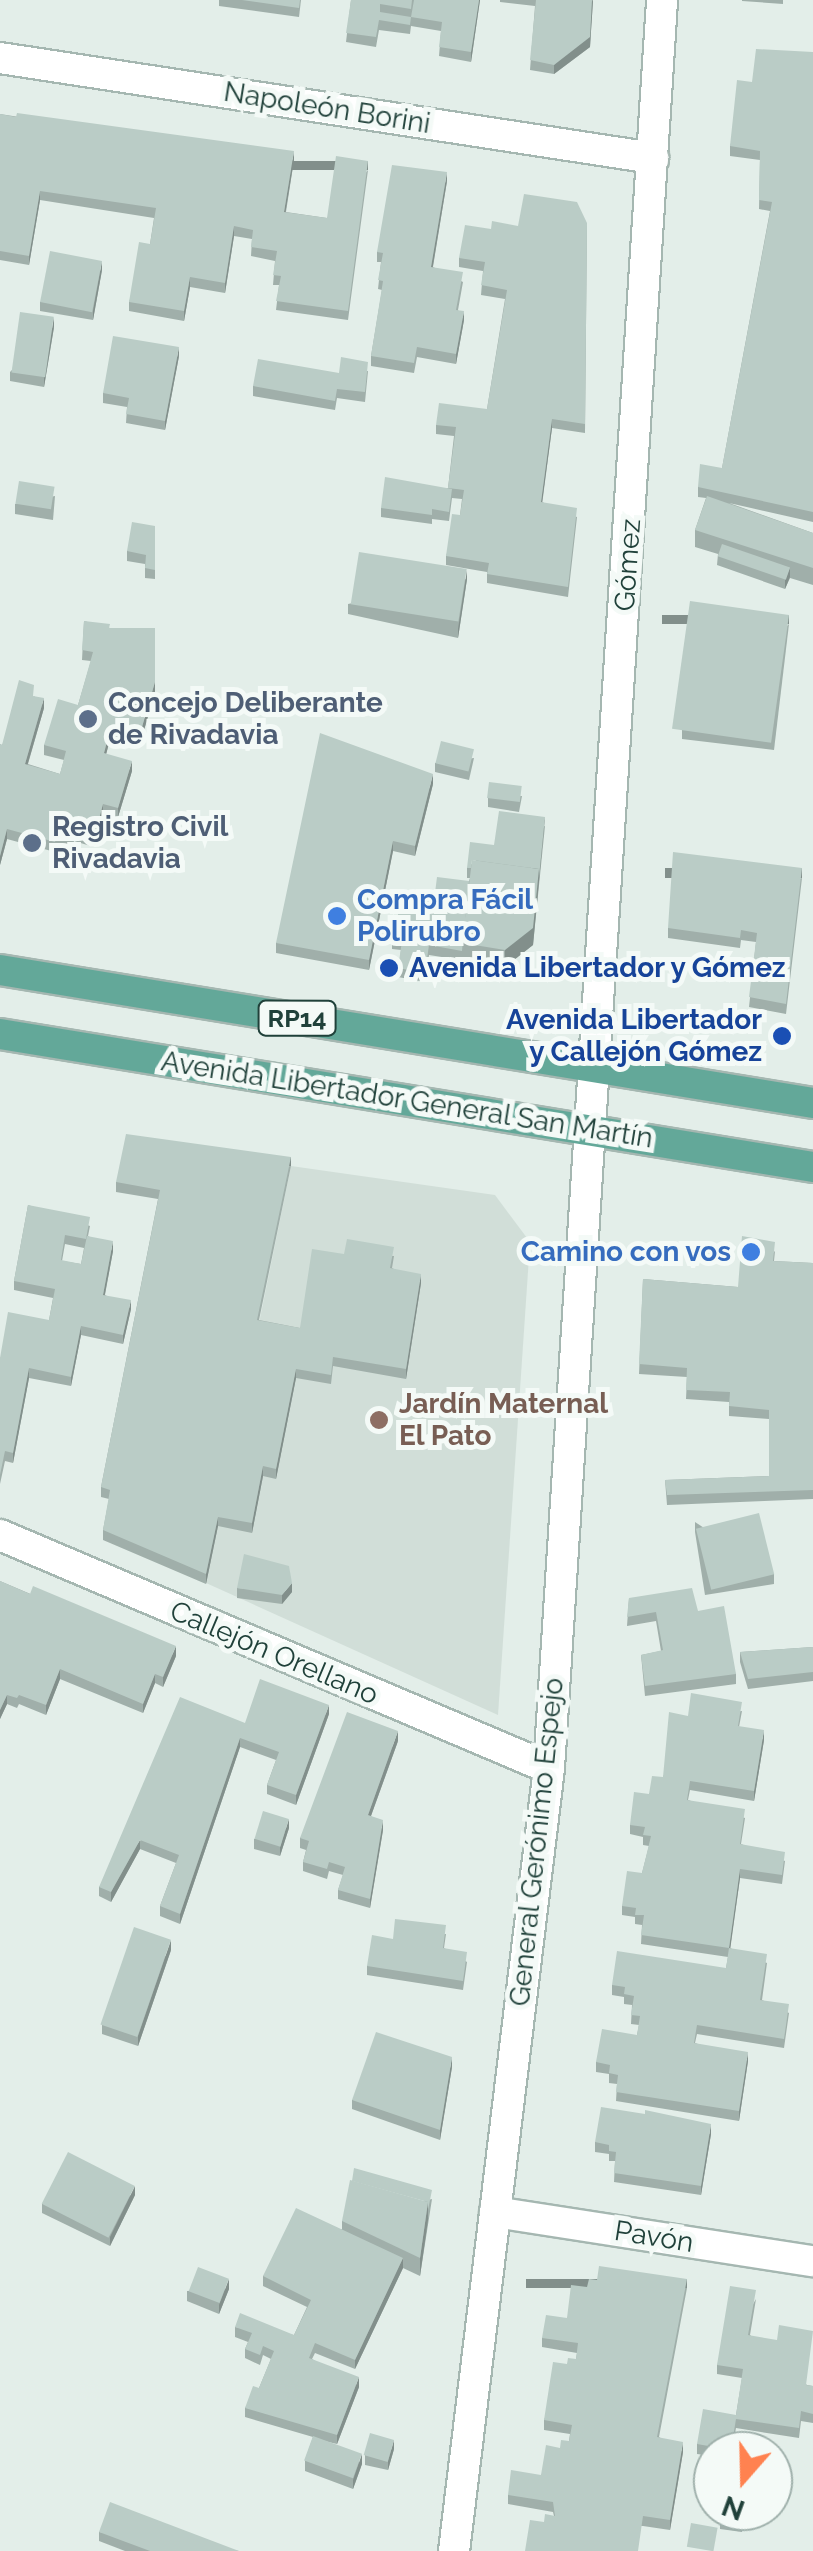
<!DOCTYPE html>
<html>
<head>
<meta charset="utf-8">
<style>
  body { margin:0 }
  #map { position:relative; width:813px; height:2551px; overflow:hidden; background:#e3eee9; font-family:Raleway,sans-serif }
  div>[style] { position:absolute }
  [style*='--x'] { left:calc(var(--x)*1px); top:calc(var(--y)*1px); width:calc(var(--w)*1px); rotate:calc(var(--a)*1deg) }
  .built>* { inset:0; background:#d1ded8 }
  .roads { filter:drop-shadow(2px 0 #a5b7b1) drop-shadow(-2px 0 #a5b7b1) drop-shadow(0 2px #a5b7b1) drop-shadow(0 -2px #a5b7b1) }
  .minor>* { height:30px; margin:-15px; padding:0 15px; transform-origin:15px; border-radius:15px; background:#fff }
  .primary>* { height:30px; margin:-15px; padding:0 15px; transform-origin:15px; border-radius:15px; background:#63a899 }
  .wall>* { inset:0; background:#a0afaa }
  .shaded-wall>* { inset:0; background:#828f8b; transform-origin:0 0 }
  .building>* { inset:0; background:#baccc6; transform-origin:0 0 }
  .dots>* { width:28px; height:28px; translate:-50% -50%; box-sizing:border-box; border:5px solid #f4faf7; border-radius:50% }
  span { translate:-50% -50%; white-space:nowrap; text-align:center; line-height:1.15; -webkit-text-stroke:10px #f4faf7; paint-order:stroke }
  .shield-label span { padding:2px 8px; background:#f4faf7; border:2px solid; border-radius:8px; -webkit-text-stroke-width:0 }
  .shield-label { font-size:25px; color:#20413a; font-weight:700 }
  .street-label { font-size:28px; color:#20413a }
  .service-label { font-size:28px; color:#4e5e75; font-weight:700 }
  .left { translate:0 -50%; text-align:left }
  .shop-label { font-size:28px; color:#366cbe; font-weight:700 }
  .right { translate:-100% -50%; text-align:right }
  .transit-label { font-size:28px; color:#164399; font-weight:700 }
  .education-label { font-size:28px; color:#785e54; font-weight:700 }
  .north { position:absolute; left:693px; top:2431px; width:100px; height:100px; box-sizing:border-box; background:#f4faf7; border:2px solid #9fb0ab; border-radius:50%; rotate:200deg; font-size:28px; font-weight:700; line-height:40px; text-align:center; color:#20413a }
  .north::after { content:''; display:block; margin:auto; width:35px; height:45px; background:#ff8250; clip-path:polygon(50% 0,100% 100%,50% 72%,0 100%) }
</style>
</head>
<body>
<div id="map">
  <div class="built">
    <div style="clip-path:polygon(291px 1166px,495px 1195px,530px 1242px,498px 1715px,206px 1583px)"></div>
  </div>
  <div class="roads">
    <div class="minor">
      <div style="--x:0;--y:58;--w:661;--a:8.71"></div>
      <div style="--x:0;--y:1535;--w:596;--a:23"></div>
      <div style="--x:495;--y:2212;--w:322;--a:8.8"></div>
      <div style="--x:454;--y:2551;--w:789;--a:-83.08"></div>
      <div style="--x:549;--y:1768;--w:1772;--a:-86.34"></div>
    </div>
    <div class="primary">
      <div style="--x:0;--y:970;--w:824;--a:9.29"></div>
      <div style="--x:0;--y:1034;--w:824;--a:9.29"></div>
    </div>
  </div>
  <div class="wall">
    <div style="clip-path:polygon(219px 0,301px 0,299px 17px,219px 6px)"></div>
    <div style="clip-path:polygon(351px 0,480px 0,471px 62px,439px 56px,441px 31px,411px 26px,410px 34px,379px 30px,376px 47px,346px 42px)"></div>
    <div style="clip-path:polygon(500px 0,593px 0,590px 47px,554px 74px,530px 70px,535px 6px,500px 2px)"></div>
    <div style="clip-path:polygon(742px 0,783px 0,783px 4px,742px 1px)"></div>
    <div style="clip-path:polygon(813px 52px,813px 522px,729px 503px,813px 533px,813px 585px,790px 578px,785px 589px,717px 565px,718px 554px,695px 547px,695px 530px,706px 498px,698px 497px,698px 487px,722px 468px,770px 211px,759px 209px,760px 160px,730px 156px,730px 146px,752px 82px)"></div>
    <div style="clip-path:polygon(0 114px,294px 160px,286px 212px,327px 218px,368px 170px,348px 320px,276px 310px,279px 285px,273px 285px,275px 261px,251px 256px,252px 239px,234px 236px,225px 293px,190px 287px,184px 321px,129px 311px,129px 302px,150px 244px,154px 218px,40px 200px,29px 265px,0 260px)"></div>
    <div style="clip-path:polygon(447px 181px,433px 267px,463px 282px,458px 310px,464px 320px,456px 364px,417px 357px,414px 373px,371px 366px,371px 356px,382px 290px,378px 289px,381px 262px,377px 262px,377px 252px)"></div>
    <div style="clip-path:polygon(587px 223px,585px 433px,552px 428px,542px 502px,577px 517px,568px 597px,487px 583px,487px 572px,446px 565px,446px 556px,460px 515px,462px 499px,452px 498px,449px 521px,432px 519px,432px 524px,381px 517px,381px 508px,448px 488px,454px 436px,436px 434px,436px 425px,487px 409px,505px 299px,481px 295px,483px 271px,459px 267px,459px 258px,491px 229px,518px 226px)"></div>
    <div style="clip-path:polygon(102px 270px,93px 320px,40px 311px,40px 302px)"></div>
    <div style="clip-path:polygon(54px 327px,44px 387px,10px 381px,10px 372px)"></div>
    <div style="clip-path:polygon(179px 356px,165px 430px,126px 423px,127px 407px,103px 403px,103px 393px)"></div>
    <div style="clip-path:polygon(368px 371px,365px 402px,337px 398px,335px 410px,253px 396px,253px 386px)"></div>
    <div style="clip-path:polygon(55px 496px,53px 520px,15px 514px,15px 504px)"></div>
    <div style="clip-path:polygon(155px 526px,155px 579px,145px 578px,145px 564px,127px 561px,127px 551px)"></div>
    <div style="clip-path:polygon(467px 579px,458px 638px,348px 614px,348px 604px)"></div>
    <div style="clip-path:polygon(84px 621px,110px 628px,155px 628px,155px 692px,140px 744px,111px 736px,106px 754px,132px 771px,118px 817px,103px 814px,94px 847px,74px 841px,72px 849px,57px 845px,55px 852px,7px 839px,0 865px,0 744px,2px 745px,34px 696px,44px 708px,28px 764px,60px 774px,64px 760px,44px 755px,44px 745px,78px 705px,91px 661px,82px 660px)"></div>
    <div style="clip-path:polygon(789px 624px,774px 750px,682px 739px,682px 730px)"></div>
    <div style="clip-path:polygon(474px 758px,469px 780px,435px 772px,435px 763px)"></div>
    <div style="clip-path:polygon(433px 784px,415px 856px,393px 851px,369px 970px,276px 953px,276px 943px)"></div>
    <div style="clip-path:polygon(522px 796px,519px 812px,488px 807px,488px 798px)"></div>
    <div style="clip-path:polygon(545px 826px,533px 945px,505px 967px,429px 955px,425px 982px,398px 977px,401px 950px,392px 949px,392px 939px,435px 893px,469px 881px,470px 878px,467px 878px,467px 868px,494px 845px)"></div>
    <div style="clip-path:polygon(802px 878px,786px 1014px,749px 1007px,756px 942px,741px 940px,740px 948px,668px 938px,668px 928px)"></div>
    <div style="clip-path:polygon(291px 1166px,259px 1320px,300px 1328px,344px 1254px,394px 1256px,392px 1268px,421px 1283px,406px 1379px,333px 1366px,331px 1384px,296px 1378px,276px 1479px,263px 1476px,252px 1533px,218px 1526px,206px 1584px,103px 1540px,103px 1530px,109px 1499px,101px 1497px,101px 1487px,158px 1199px,116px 1192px,116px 1182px)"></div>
    <div style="clip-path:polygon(evenodd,28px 1205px,90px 1226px,88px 1236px,113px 1251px,105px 1295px,131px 1309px,123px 1344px,81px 1335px,71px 1386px,29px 1378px,13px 1463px,5px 1461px,0 1484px,0 1358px,49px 1320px,53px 1298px,14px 1290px,14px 1281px,28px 1205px,65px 1244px,84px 1248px,81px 1264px,62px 1261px,65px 1244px)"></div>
    <div style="clip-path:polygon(775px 1251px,774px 1261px,813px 1263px,813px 1499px,667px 1505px,665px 1480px,769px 1476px,769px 1419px,729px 1416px,729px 1402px,686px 1399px,687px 1377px,639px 1374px,643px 1279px,738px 1287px)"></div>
    <div style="clip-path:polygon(695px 1522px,774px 1574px,774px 1584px,705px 1595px,695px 1532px)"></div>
    <div style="clip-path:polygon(0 1581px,176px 1656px,163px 1687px,155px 1683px,143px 1713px,60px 1679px,46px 1715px,19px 1704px,17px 1708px,7px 1704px,0 1719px)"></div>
    <div style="clip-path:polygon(237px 1588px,292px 1592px,282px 1604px,237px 1598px)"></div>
    <div style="clip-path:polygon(629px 1598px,698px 1611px,736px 1674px,736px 1684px,645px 1696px,641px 1655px,661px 1651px,656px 1621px,627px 1626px)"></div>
    <div style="clip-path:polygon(813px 1647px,813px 1681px,748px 1689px,740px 1662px,740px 1652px)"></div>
    <div style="clip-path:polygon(742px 1711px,739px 1727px,764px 1740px,754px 1801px,690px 1790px,688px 1800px,745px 1818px,741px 1844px,785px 1861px,782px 1884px,740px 1878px,730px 1948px,767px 1963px,762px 2000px,789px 2013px,784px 2048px,697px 2034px,695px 2043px,748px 2061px,739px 2121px,616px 2101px,617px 2084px,609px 2083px,609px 2074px,596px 2072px,596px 2062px,637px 2035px,639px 2025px,631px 2024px,632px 2005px,624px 2004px,624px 1997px,612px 1995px,612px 1985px,726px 1968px,728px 1957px,641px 1944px,642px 1925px,635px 1924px,635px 1917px,622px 1915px,622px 1906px,642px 1873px,649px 1846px,643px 1845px,643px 1837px,630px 1834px,630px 1825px,649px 1794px,663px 1777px,688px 1716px)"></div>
    <div style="clip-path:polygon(329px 1714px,296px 1805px,267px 1794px,267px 1785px,276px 1760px,240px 1747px,180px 1924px,160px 1916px,160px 1906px,176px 1863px,140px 1849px,111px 1902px,99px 1896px,99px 1887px,245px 1723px)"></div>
    <div style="clip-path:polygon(398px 1741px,371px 1816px,383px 1830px,370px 1908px,338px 1899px,338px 1890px,343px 1875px,329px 1871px,327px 1879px,303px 1871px,303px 1862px,306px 1850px,300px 1848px,300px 1838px)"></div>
    <div style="clip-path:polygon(289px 1828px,280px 1856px,254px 1849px,254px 1839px)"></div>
    <div style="clip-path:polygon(446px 1934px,444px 1948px,467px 1962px,463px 1990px,367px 1975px,367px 1966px,393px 1939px)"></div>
    <div style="clip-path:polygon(171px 1950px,138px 2046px,102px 2034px,102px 2025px)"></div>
    <div style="clip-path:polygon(452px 2067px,440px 2140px,352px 2109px,352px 2100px)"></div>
    <div style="clip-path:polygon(711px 2134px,701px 2195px,614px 2182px,615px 2161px,609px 2161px,609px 2154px,595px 2152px,595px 2142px)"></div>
    <div style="clip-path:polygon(135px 2195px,110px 2246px,42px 2213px,42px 2204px)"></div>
    <div style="clip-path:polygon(432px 2199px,420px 2276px,403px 2268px,355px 2369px,315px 2353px,312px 2359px,359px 2387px,337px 2444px,324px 2441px,362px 2464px,353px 2489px,305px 2471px,305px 2461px,313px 2437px,245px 2417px,245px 2408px,259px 2388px,271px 2359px,263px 2355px,260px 2365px,245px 2358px,245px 2349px,248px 2342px,235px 2337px,235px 2327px,294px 2335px,307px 2307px,263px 2286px,263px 2276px,342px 2229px,342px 2221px)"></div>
    <div style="clip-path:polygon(587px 2287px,687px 2288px,659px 2437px,683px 2452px,670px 2530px,643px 2526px,544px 2522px,554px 2516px,553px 2512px,508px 2504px,508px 2495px,541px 2475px,560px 2448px,569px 2441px,570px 2434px,544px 2430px,544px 2420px,567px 2364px,576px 2359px,577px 2353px,542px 2347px,542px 2338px,567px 2318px)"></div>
    <div style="clip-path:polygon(229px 2289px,219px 2314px,187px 2301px,187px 2291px)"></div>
    <div style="clip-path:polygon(756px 2299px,750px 2335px,807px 2385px,813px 2386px,813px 2423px,801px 2421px,799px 2438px,736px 2428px,732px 2450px,741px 2451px,713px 2451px,713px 2456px,697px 2454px,697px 2444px,736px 2415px,742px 2378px,717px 2374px,717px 2365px)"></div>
    <div style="clip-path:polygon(394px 2449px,388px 2470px,365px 2465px,365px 2455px)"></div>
    <div style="clip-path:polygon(745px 2511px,742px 2532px,720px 2529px,720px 2520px)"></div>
    <div style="clip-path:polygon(99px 2532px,239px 2551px,125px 2551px,99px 2541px)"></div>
  </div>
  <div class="shaded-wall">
    <div style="clip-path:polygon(479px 0,480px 0,471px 62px,471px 52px)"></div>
    <div style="clip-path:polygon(593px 0,590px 47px,554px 74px,554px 65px)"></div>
    <div style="clip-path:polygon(294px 151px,294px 160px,284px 221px,284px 212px)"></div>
    <div style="left:368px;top:161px;width:9px;height:151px;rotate:90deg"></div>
    <div style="clip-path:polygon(447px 172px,447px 181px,431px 277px,431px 267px)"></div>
    <div style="clip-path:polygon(40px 191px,40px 200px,29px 265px,29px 256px)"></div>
    <div style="clip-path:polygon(234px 226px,234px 236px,225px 293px,225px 283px)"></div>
    <div style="clip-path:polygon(102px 261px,102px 270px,93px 320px,93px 311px)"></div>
    <div style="clip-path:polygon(190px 277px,190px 287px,184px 321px,184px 311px)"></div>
    <div style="clip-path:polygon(464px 311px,464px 320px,456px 364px,456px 354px)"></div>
    <div style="clip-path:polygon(54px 317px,54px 327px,44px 387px,44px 378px)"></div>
    <div style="clip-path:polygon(179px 347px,179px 356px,165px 430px,165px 421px)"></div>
    <div style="clip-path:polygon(552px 419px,552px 428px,541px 512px,541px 502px)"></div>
    <div style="clip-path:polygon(790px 568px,790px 577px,785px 589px,785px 580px)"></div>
    <div style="clip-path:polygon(467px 570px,467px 579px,458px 638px,458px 629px)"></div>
    <div style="left:789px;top:615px;width:9px;height:127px;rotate:90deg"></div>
    <div style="clip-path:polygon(155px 682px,155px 692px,140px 744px,140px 734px)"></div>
    <div style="clip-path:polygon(44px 698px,44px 708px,25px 773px,25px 764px)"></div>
    <div style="clip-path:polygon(111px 726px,111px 736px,104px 762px,104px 753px)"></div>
    <div style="clip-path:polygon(132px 761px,132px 771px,118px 817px,118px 808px)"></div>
    <div style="clip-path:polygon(433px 774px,433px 784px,415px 856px,415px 846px)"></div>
    <div style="clip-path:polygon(103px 804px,103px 814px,94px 847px,94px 838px)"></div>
    <div style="clip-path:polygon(545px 817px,533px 945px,505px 967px,505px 950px)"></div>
    <div style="clip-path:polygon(7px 829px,7px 839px,0 865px,0 856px)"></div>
    <div style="clip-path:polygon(393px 841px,393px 851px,369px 970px,369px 960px)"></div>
    <div style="left:802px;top:868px;width:10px;height:137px;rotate:90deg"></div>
    <div style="left:291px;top:1157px;width:9px;height:167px;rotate:90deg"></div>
    <div style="clip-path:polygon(113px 1241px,113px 1251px,103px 1304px,103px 1295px)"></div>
    <div style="clip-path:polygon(421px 1274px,421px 1283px,406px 1379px,406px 1369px)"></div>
    <div style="clip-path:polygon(131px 1300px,131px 1309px,123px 1344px,123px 1335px)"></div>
    <div style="clip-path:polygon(81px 1326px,81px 1335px,71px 1386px,71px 1377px)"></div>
    <div style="clip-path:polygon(29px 1368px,29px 1378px,13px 1463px,13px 1453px)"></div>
    <div style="clip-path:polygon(296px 1369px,296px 1378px,276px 1479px,276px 1469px)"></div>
    <div style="clip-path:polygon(263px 1466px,263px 1476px,252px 1533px,252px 1523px)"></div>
    <div style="clip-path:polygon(218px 1517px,218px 1526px,206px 1584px,206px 1574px)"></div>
    <div style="clip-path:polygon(292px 1583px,292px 1592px,282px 1604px,282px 1595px)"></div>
    <div style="clip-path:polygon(176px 1646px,176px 1656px,163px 1687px,163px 1677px)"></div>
    <div style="clip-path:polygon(60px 1669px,60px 1679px,46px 1715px,46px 1705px)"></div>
    <div style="clip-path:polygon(155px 1674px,155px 1683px,143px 1713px,143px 1704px)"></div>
    <div style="clip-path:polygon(7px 1695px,7px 1704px,0 1719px,0 1710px)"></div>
    <div style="clip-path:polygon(329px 1705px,329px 1714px,296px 1805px,296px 1795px)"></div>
    <div style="clip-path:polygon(764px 1730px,764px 1740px,754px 1801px,754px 1791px)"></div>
    <div style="clip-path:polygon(398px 1731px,398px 1741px,368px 1824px,368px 1815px)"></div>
    <div style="clip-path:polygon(240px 1738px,240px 1747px,180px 1924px,180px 1914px)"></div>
    <div style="clip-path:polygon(289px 1819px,289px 1828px,280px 1856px,280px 1847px)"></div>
    <div style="clip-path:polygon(383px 1820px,383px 1830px,370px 1908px,370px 1899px)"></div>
    <div style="clip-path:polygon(140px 1840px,140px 1849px,111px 1902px,111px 1892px)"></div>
    <div style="clip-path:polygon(740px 1869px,740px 1878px,729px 1958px,729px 1948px)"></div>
    <div style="clip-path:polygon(171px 1940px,171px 1950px,138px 2046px,138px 2036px)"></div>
    <div style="clip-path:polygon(748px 2052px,748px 2061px,739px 2121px,739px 2111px)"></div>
    <div style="clip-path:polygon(452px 2057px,452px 2067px,440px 2140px,440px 2130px)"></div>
    <div style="clip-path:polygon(711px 2124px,711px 2134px,701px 2195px,701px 2186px)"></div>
    <div style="clip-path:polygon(135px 2186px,135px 2195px,110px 2246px,110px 2237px)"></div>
    <div style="clip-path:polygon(428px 2202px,428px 2220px,420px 2276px,420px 2258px)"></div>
    <div style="clip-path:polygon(403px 2258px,403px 2268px,355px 2369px,355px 2360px)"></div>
    <div style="clip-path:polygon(229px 2279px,229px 2289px,219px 2314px,219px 2305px)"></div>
    <div style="left:687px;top:2279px;width:9px;height:161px;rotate:90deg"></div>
    <div style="clip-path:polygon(359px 2377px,359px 2387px,337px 2444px,337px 2435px)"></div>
    <div style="clip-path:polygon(394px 2440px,394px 2449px,388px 2470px,388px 2461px)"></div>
    <div style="clip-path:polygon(683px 2442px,683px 2452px,670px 2530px,670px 2520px)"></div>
    <div style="clip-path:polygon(362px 2454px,362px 2464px,353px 2489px,353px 2480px)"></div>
  </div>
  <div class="building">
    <div style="clip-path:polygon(242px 0,300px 0,299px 8px)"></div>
    <div style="clip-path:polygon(351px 0,380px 0,380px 12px,411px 17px,410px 25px,379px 20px,376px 37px,346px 33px)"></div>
    <div style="clip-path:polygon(380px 0,412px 0,411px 9px,380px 4px)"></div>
    <div style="clip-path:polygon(414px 0,479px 0,471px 52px,439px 47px,442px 22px,411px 17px)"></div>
    <div style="clip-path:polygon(536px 0,592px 0,590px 37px,554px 65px,530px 60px)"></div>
    <div style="clip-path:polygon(756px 49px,813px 52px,813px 512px,698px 487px,700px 464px,722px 468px,772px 202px,759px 200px,760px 151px,730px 146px,737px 80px,752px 82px)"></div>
    <div style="clip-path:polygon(17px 113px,294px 151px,284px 212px,327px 218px,336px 156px,368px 161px,348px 311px,276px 301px,281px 276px,273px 275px,277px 251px,251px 247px,253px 230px,234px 226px,225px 283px,190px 277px,184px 311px,129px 302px,139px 242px,150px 244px,156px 208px,40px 191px,29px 256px,0 251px,0 114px,16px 117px)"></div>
    <div style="clip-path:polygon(392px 165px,447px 172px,431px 267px,463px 272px,456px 310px,464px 311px,456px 354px,417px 347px,414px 363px,371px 356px,383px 281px,378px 280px,383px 253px,377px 252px)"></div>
    <div style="clip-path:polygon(524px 194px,577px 202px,587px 223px,585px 424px,552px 419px,541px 502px,577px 508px,568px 587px,487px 574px,489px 563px,446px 556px,452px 514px,460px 515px,464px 490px,448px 488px,456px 427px,436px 425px,439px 403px,487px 409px,507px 290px,481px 285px,485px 262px,459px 258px,465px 225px,491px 229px,492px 221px,518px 226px)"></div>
    <div style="left:50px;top:251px;width:53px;height:52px;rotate:11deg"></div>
    <div style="left:20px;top:312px;width:34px;height:61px;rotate:8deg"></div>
    <div style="clip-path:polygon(113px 336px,179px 347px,165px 421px,126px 414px,129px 398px,103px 393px)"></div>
    <div style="clip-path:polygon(341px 357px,368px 362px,365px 392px,337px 389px,335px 401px,253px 386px,258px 359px,339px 373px)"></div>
    <div style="clip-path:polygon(385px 477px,452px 489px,449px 512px,432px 509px,432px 515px,381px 508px)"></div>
    <div style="left:19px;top:481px;width:36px;height:23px;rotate:9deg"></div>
    <div style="clip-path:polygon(707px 496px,813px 533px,813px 568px,695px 530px)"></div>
    <div style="clip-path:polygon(132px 522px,155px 526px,155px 570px,145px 568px,146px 555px,127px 551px)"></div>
    <div style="left:722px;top:544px;width:72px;height:13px;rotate:19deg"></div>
    <div style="left:359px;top:552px;width:109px;height:53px;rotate:9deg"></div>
    <div style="left:690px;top:601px;width:100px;height:129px;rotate:8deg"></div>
    <div style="clip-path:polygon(84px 621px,110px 624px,109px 628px,155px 628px,155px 682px,140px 734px,111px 726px,104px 753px,132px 761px,118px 808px,103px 804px,94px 838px,74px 832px,72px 840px,57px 835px,55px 842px,7px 829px,0 856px,0 744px,2px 745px,19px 680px,34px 685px,33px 696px,44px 698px,25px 764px,60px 774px,66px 751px,44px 745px,58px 699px,78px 705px,93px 652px,82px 650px)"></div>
    <div style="clip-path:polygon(320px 733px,433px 774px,415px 846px,393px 841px,369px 960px,276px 943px)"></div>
    <div style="left:441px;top:741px;width:34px;height:23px;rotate:14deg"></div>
    <div style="left:489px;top:782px;width:33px;height:16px;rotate:7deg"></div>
    <div style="clip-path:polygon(499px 811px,545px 817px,539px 877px,539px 869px,472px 860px,471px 868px,467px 868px,470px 842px,494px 845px)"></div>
    <div style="clip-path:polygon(673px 852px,802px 868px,786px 1004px,749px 997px,757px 933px,741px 930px,740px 938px,668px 928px)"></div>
    <div style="clip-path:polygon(472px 860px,539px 869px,533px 928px,505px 950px,462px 943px)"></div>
    <div style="clip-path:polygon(437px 877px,469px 881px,462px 951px,429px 945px,425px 973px,398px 968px,402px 941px,392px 939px,404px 890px,435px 893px)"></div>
    <div style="clip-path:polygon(126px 1134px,291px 1157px,257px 1320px,300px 1328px,312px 1249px,344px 1254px,347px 1239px,394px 1247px,390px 1268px,421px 1274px,406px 1369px,333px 1357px,331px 1375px,296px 1369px,276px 1469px,263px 1466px,252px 1523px,218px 1517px,206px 1574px,103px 1530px,110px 1490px,101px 1487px,160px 1190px,116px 1182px)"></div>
    <div style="clip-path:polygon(28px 1205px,90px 1217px,86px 1239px,65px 1235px,61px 1260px,81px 1264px,87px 1236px,113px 1241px,103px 1295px,131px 1300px,123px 1335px,81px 1326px,71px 1377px,29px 1368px,13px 1453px,5px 1451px,0 1475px,0 1358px,8px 1312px,49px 1320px,55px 1289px,14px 1281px)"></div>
    <div style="clip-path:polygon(742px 1236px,775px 1242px,773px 1261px,813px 1263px,813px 1490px,667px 1495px,665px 1480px,769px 1476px,769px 1410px,729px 1406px,730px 1392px,686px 1390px,687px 1368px,639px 1364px,643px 1279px,738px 1287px)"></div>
    <div style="left:759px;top:1513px;width:63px;height:65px;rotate:76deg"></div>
    <div style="clip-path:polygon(244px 1554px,289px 1566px,292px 1583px,282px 1595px,237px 1588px)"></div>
    <div style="clip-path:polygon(0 1581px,30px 1594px,33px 1586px,176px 1646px,163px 1677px,155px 1674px,143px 1704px,60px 1669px,46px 1705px,19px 1695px,17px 1698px,7px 1695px,0 1710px)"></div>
    <div style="clip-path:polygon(692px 1588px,698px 1611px,724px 1606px,736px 1674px,645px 1686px,641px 1655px,663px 1650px,656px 1612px,627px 1617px,629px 1598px)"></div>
    <div style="clip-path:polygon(813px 1647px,813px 1672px,748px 1679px,740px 1652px)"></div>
    <div style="clip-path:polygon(260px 1679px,329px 1705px,296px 1795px,267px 1785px,279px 1752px,240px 1738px,180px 1914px,160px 1906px,179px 1855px,140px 1840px,111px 1892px,99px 1887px,180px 1697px,245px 1723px)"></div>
    <div style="clip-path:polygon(691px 1693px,742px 1702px,738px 1726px,764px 1730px,754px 1791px,690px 1781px,687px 1800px,745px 1809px,740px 1844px,785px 1852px,782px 1875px,740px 1869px,729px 1948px,641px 1935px,644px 1915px,635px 1915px,636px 1908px,622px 1906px,627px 1871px,642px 1873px,651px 1836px,643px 1835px,645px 1827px,630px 1825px,634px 1792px,649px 1794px,652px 1776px,663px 1777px,669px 1712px,688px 1716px)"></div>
    <div style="clip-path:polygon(347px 1712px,398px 1731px,368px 1815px,383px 1820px,370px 1899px,338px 1890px,345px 1867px,329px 1862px,327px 1869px,303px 1862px,309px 1841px,300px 1838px)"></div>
    <div style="left:263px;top:1811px;width:27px;height:29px;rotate:17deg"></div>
    <div style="clip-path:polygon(395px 1919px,446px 1925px,443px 1948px,467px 1952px,463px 1981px,367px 1966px,372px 1935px,393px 1939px)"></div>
    <div style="left:134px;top:1927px;width:39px;height:103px;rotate:19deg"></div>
    <div style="clip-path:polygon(729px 1948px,767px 1954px,760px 2000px,789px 2004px,784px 2039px,697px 2025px,694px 2043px,748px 2052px,739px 2111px,616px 2092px,618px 2075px,609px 2073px,610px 2065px,596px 2062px,602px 2029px,637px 2035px,640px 2016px,631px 2015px,634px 1996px,624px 1994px,625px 1987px,612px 1985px,617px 1951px,726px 1968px)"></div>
    <div style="clip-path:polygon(376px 2032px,452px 2057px,440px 2130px,352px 2100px)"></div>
    <div style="clip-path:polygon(601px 2107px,645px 2114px,645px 2110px,711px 2124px,701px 2186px,614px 2173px,616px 2152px,609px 2151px,609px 2145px,595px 2142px)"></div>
    <div style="left:68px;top:2152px;width:75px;height:58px;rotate:27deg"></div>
    <div style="clip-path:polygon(354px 2168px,432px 2190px,428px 2210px,428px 2202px,352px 2181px)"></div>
    <div style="clip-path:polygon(350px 2180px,428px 2202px,420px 2258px,342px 2221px)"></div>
    <div style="clip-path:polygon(296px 2208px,403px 2258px,355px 2360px,315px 2343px,309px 2358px,359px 2377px,337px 2435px,245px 2408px,253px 2386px,259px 2388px,274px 2351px,263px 2346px,260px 2355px,245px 2349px,252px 2333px,235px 2327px,240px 2313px,294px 2335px,311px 2300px,263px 2276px)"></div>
    <div style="clip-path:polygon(599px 2266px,687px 2279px,657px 2437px,683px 2442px,670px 2520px,643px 2516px,638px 2551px,525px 2551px,530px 2520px,544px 2522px,545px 2514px,555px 2516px,553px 2502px,508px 2495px,511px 2470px,541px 2475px,546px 2445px,560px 2448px,561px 2440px,569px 2441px,572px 2425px,544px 2420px,553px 2362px,567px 2364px,568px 2358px,576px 2359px,578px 2343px,542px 2338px,546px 2315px,567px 2318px,571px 2285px,587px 2287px,589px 2279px,597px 2280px)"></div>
    <div style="left:198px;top:2267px;width:33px;height:26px;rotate:21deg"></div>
    <div style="clip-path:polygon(730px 2286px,756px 2290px,748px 2335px,777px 2340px,779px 2325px,813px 2331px,806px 2385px,813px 2386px,813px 2414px,801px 2411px,799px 2428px,736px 2419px,731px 2450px,697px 2444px,703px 2409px,736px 2415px,743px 2369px,717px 2365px)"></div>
    <div style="left:370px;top:2433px;width:25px;height:23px;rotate:16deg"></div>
    <div style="left:313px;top:2436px;width:52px;height:26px;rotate:20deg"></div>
    <div style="clip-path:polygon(110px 2502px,239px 2551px,150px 2551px,99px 2532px)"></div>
    <div style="clip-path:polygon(721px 2511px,744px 2511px,742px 2523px,720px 2520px)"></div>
    <div style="left:691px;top:2523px;width:27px;height:24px;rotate:10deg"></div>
  </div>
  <div class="dots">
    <div style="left:88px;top:719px;background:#5c6f8a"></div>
    <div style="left:32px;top:843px;background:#5c6f8a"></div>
    <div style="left:337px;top:916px;background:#3f7fe0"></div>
    <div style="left:389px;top:968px;background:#1a4fb4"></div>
    <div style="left:782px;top:1036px;background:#1a4fb4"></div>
    <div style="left:751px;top:1252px;background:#3f7fe0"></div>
    <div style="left:379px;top:1420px;background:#8d6e63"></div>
  </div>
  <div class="shield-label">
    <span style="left:297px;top:1018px">RP14</span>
  </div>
  <div class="street-label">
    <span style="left:327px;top:108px;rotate:9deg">Napoleón Borini</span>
    <span style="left:628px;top:565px;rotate:-86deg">Gómez</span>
    <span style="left:407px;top:1100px;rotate:9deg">Avenida Libertador General San Martín</span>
    <span style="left:274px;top:1653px;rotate:23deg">Callejón Orellano</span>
    <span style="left:537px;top:1842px;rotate:-84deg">General Gerónimo Espejo</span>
    <span style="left:654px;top:2237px;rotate:9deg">Pavón</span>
  </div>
  <div class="service-label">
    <span class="left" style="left:108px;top:719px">Concejo Deliberante<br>de Rivadavia</span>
    <span class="left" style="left:52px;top:843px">Registro Civil<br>Rivadavia</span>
  </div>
  <div class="shop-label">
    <span class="left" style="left:357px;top:916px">Compra Fácil<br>Polirubro</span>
    <span class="right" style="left:731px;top:1252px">Camino con vos</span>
  </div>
  <div class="transit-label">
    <span class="left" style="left:409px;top:968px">Avenida Libertador y Gómez</span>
    <span class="right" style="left:762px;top:1036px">Avenida Libertador<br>y Callejón Gómez</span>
  </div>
  <div class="education-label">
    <span class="left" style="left:399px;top:1420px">Jardín Maternal<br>El Pato</span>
  </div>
  <div class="north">N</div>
</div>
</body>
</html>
